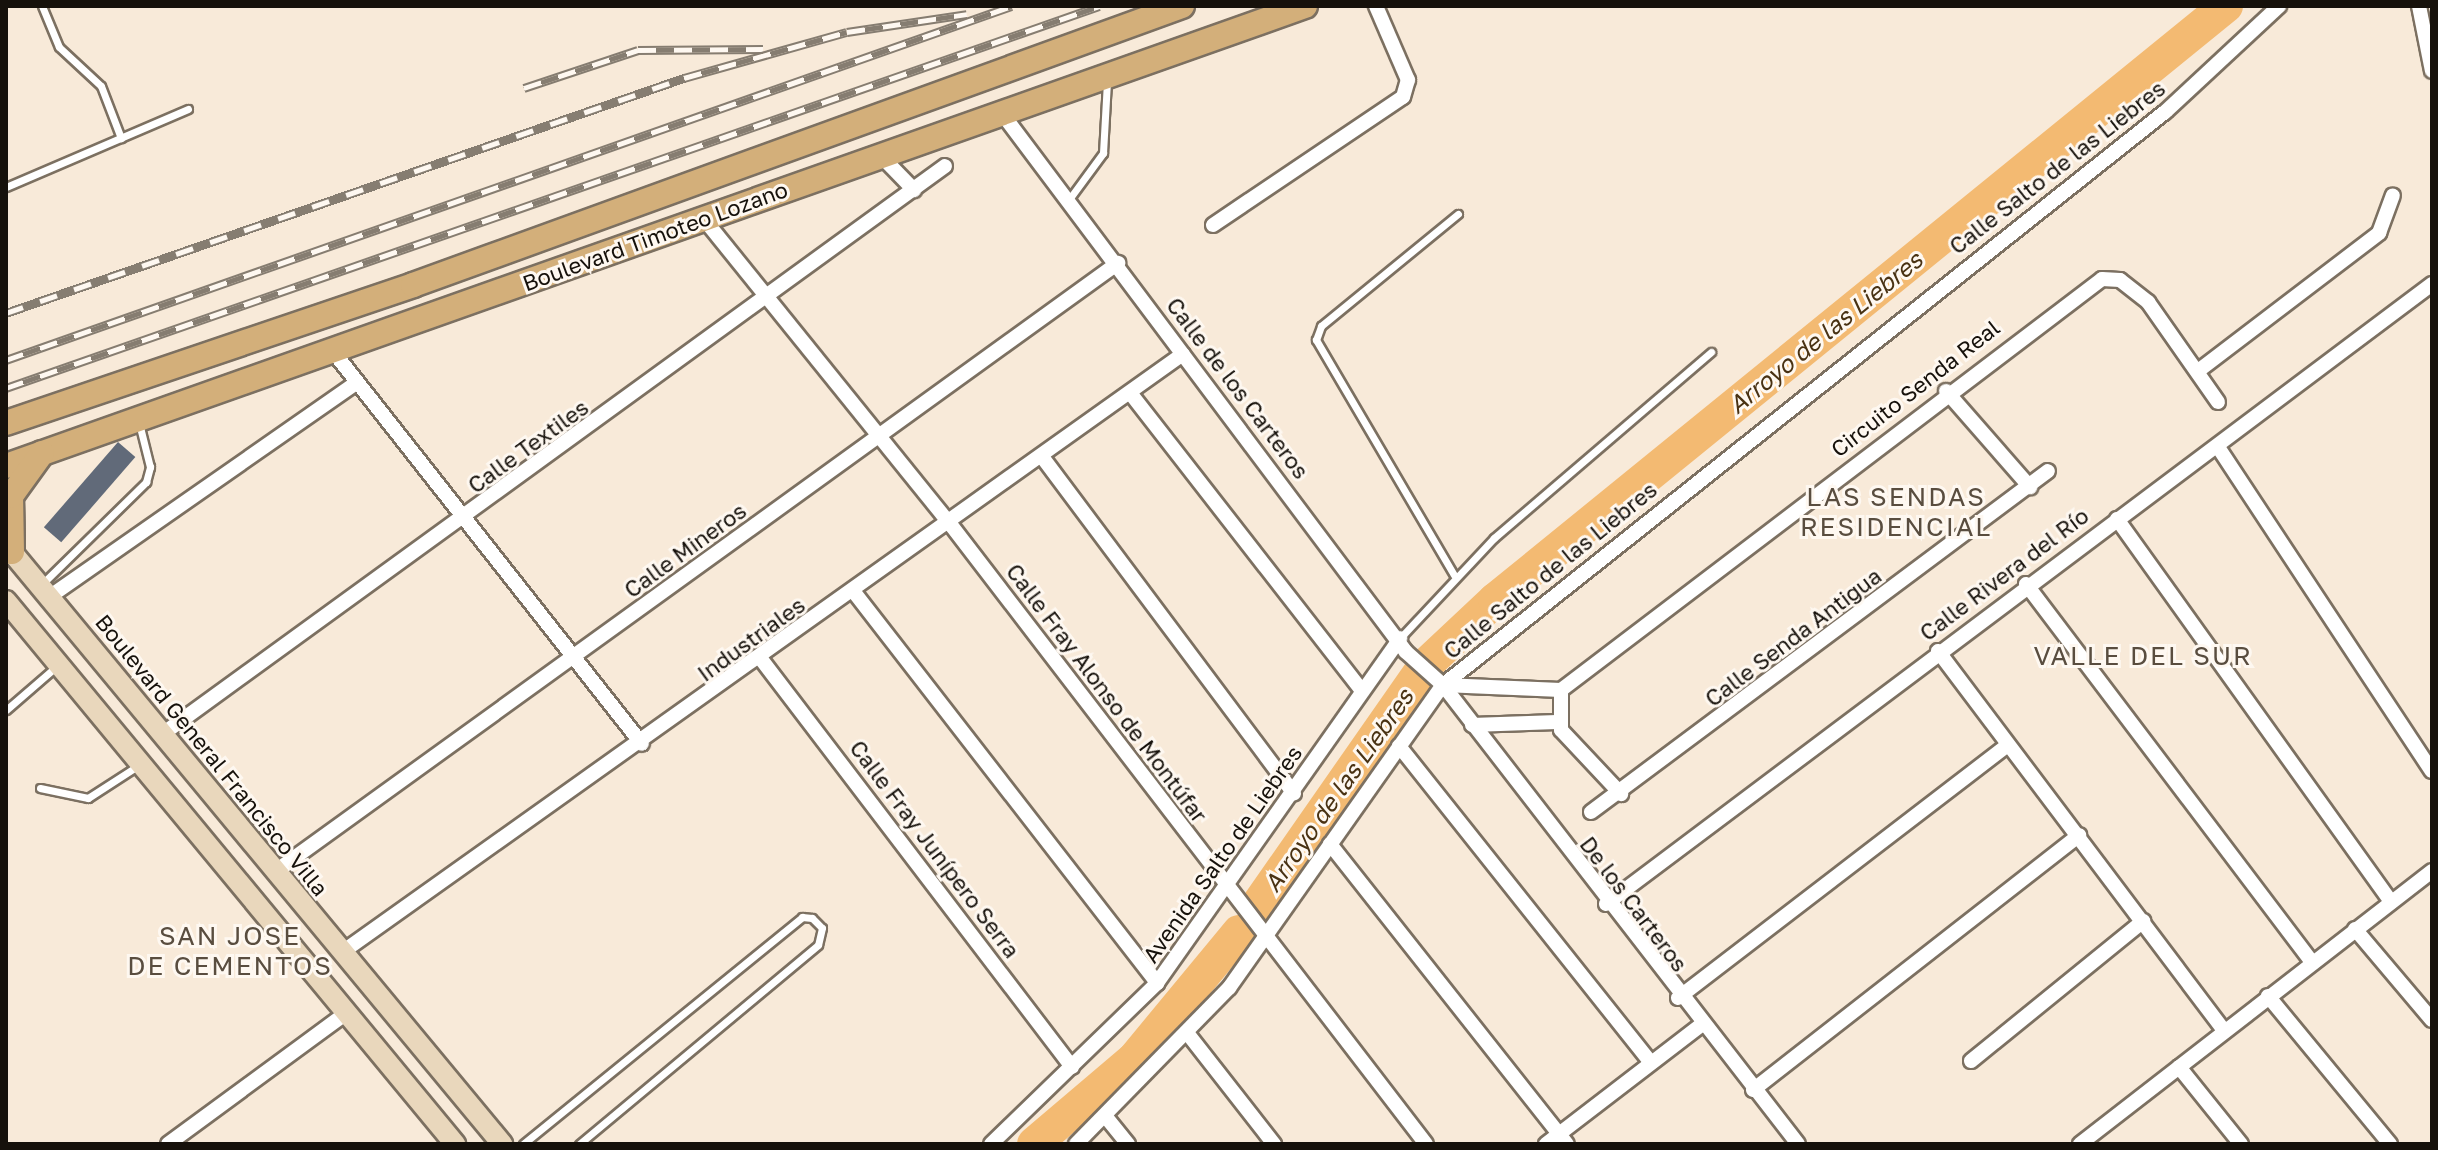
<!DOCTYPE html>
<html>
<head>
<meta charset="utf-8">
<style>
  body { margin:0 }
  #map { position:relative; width:2438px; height:1150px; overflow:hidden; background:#f8ead9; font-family:"Golos Text",sans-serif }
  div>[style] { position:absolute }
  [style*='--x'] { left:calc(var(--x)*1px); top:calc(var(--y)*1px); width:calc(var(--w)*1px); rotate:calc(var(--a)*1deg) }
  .river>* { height:34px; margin:-17px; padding:0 17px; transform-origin:17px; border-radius:17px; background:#f3ba72 }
  .building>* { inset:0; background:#616a79; transform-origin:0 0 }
  .roads { filter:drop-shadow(2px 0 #7c7061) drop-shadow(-2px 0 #7c7061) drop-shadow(0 2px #7c7061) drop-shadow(0 -2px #7c7061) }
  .service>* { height:7px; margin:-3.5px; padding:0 3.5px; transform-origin:3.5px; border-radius:3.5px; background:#fff }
  .minor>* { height:14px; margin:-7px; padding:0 7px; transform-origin:7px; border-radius:7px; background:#fff }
  .secondary>* { height:20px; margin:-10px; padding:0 10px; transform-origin:10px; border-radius:10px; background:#e9d7bc }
  .primary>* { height:24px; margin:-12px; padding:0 12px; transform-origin:12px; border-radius:12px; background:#d3af7a }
  .rail>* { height:9px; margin-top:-4.5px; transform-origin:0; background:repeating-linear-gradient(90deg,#fef8f1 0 18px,#867d71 0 36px); box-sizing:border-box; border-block:2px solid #867d71 }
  span { translate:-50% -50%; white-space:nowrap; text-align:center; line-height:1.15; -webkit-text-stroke:6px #fef8f1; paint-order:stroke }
  .street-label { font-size:22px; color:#16110b }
  .water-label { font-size:24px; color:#493213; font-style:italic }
  .quarter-label { font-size:26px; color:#594d3f; letter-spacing:2px }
  .frame { position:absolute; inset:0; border:8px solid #16110b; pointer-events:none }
</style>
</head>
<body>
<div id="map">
  <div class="river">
    <div style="--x:1429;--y:662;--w:91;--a:-43.2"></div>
    <div style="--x:1495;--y:600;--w:942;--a:-39.1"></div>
    <div style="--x:1257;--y:906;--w:283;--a:-55.1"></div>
    <div style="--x:1034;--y:1144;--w:131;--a:-40.4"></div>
    <div style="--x:1134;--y:1059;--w:165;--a:-50.4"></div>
  </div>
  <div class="building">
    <div style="left:118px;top:442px;width:23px;height:113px;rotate:41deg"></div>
  </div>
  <div class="roads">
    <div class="service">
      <div style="--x:42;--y:6;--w:44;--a:67.5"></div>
      <div style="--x:59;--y:47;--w:57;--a:42.9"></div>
      <div style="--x:101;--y:86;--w:56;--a:69"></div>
      <div style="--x:6;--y:187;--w:198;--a:-23.2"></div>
      <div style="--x:1070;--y:198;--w:56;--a:-53.7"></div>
      <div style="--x:1103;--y:153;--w:71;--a:-86.8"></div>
      <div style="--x:1454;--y:575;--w:273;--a:-120.4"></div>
      <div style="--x:1316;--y:340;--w:15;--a:-70"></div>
      <div style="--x:1321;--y:326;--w:177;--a:-39.3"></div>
      <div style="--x:42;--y:584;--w:146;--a:-44.4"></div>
      <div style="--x:146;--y:482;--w:16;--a:-75"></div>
      <div style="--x:150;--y:467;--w:45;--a:-104"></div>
      <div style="--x:1400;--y:638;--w:137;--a:-46.8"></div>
      <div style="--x:1494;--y:538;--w:286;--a:-40.6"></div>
      <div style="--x:6;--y:710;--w:69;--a:-40.9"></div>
      <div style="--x:40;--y:788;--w:49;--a:11.8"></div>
      <div style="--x:88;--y:798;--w:61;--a:-32.9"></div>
      <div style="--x:523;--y:1144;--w:360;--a:-39.1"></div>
      <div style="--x:802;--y:917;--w:10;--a:6"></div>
      <div style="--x:812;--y:918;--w:14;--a:45"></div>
      <div style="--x:822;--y:928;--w:17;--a:103"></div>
      <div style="--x:818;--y:945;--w:311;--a:140.2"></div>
    </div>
    <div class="minor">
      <div style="--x:2419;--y:6;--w:66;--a:78.7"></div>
      <div style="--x:1001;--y:112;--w:675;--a:53.13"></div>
      <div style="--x:1406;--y:652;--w:50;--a:41.7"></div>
      <div style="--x:1443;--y:685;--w:580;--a:52.28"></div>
      <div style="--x:880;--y:155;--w:49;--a:45.8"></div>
      <div style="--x:704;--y:219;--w:393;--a:51.1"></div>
      <div style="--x:951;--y:525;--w:780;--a:52.5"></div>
      <div style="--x:1213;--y:225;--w:229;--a:-34"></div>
      <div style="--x:1403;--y:97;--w:18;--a:-74"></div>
      <div style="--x:1408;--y:80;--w:81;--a:-113.4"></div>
      <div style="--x:332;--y:350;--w:501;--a:51.8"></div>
      <div style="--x:2198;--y:371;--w:228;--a:-37.3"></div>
      <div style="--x:2379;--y:233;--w:40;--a:-69.8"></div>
      <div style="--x:1946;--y:391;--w:128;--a:48.8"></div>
      <div style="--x:1131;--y:394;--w:376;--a:52.1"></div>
      <div style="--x:2218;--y:447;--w:388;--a:56.6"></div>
      <div style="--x:1043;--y:458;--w:419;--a:53.2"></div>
      <div style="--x:2117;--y:519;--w:471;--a:54.4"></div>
      <div style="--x:2026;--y:584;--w:473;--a:52.9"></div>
      <div style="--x:854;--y:592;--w:495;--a:52.2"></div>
      <div style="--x:52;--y:595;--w:372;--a:-34.9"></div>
      <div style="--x:1938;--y:651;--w:476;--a:53"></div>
      <div style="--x:761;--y:659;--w:513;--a:52.68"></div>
      <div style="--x:1443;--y:685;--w:118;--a:2.4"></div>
      <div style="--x:1561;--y:690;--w:679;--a:-37.22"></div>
      <div style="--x:2102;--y:279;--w:18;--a:3"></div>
      <div style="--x:2120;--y:280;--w:36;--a:38"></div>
      <div style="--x:2148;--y:302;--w:122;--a:55"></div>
      <div style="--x:1561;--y:690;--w:40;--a:90"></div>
      <div style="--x:1561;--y:730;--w:88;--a:46.8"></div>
      <div style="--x:1472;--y:725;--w:85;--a:-2"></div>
      <div style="--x:164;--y:733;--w:965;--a:-35.98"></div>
      <div style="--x:1399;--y:746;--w:404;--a:51.5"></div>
      <div style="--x:1591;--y:812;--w:570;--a:-36.73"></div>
      <div style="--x:1330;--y:844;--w:382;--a:51.7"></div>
      <div style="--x:276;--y:871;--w:1039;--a:-35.83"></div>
      <div style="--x:1606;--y:904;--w:1033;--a:-36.89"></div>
      <div style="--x:2355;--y:929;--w:119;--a:49.8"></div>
      <div style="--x:341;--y:953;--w:1033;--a:-35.43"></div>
      <div style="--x:2268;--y:996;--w:192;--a:50.5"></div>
      <div style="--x:1678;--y:998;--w:416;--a:-37.5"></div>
      <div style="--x:1188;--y:1034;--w:140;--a:52"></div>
      <div style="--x:1971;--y:1061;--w:222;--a:-39.1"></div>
      <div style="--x:2179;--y:1067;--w:99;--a:51.2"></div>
      <div style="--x:1753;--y:1090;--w:414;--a:-38"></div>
      <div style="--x:1106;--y:1117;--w:35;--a:51"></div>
      <div style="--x:168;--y:1144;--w:220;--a:-36.3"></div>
      <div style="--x:991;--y:1144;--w:231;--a:-44.1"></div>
      <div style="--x:1157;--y:983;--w:422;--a:-54.8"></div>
      <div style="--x:1076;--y:1144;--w:219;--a:-45.6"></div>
      <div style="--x:1229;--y:988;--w:371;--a:-54.8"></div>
      <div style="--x:1443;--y:685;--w:922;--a:-38.44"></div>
      <div style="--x:2165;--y:112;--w:156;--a:-42.9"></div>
      <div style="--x:1546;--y:1144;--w:194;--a:-37.5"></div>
      <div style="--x:2080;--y:1144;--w:445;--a:-37.8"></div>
    </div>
    <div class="secondary">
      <div style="--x:6;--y:545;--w:778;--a:50.37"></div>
      <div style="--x:6;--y:601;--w:705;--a:50.41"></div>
    </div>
    <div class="primary">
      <div style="--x:6;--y:423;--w:430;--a:-18.7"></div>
      <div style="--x:413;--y:285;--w:818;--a:-19.94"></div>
      <div style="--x:6;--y:466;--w:1378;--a:-19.5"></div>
      <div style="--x:12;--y:552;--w:56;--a:-91"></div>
      <div style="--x:11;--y:496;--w:53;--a:-54.2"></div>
    </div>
  </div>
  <div class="rail">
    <div style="--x:524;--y:88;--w:120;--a:-18.4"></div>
    <div style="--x:638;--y:50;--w:125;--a:-0.5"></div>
    <div style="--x:6;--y:313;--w:718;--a:-19.12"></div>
    <div style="--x:684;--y:78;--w:169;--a:-15.8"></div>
    <div style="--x:847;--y:32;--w:121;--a:-8.5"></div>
    <div style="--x:6;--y:360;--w:1066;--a:-19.39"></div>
    <div style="--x:6;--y:388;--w:1158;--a:-19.26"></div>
  </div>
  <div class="street-label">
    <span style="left:2057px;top:167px;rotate:-38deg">Calle Salto de las Liebres</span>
    <span style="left:655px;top:236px;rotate:-20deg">Boulevard Timoteo Lozano</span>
    <span style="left:1238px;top:388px;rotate:53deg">Calle de los Carteros</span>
    <span style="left:1915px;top:388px;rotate:-38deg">Circuito Senda Real</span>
    <span style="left:528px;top:446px;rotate:-36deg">Calle Textiles</span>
    <span style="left:685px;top:550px;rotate:-36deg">Calle Mineros</span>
    <span style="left:1550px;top:570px;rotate:-39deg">Calle Salto de las Liebres</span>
    <span style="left:2004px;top:574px;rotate:-37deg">Calle Rivera del Río</span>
    <span style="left:1793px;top:637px;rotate:-37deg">Calle Senda Antigua</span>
    <span style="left:751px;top:639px;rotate:-36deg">Industriales</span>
    <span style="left:1107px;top:693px;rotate:53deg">Calle Fray Alonso de Montúfar</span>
    <span style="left:212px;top:755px;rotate:51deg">Boulevard General Francisco Villa</span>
    <span style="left:935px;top:849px;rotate:53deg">Calle Fray Junípero Serra</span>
    <span style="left:1222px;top:854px;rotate:-55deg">Avenida Salto de Liebres</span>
    <span style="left:1634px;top:904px;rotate:53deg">De los Carteros</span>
  </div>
  <div class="water-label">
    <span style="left:1825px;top:332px;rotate:-39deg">Arroyo de las Liebres</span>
    <span style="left:1338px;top:790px;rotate:-55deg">Arroyo de las Liebres</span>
  </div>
  <div class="quarter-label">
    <span style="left:1896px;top:512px">LAS SENDAS<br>RESIDENCIAL</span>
    <span style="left:2143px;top:656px">VALLE DEL SUR</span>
    <span style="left:230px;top:951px">SAN JOSE<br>DE CEMENTOS</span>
  </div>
  <div class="frame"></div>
</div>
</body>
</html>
